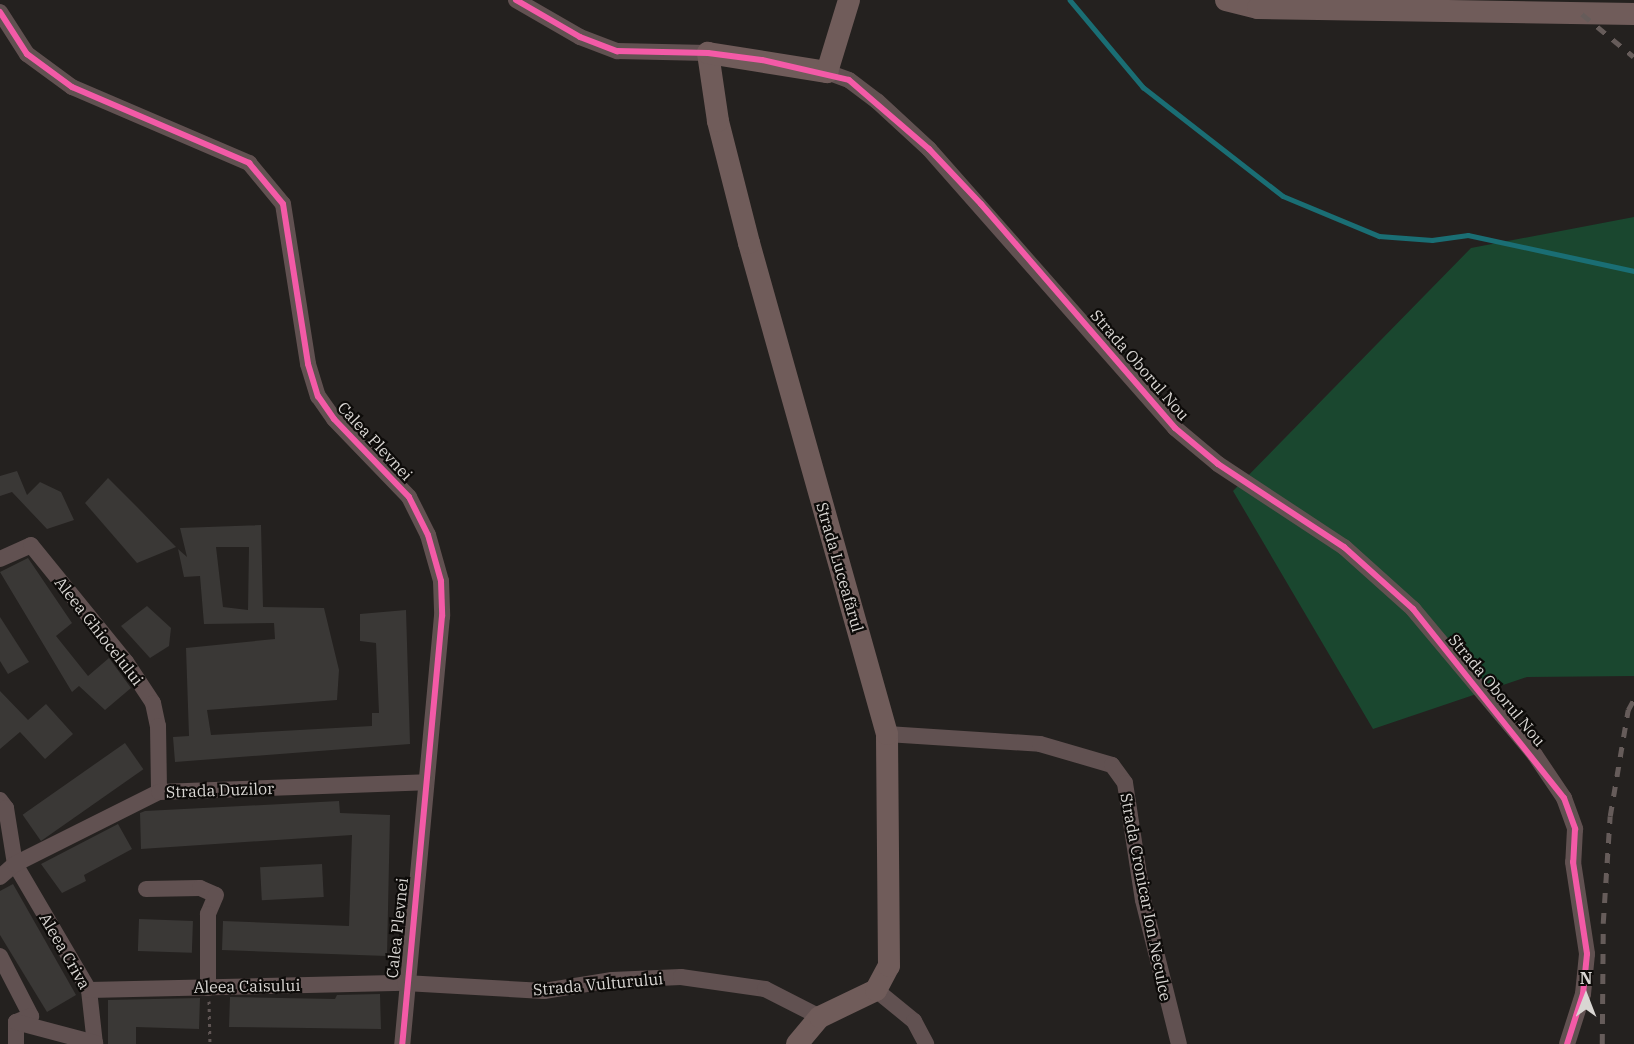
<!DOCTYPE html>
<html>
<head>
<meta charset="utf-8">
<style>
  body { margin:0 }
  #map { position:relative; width:1634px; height:1044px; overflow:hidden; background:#24211f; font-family:"IBM Plex Serif",serif }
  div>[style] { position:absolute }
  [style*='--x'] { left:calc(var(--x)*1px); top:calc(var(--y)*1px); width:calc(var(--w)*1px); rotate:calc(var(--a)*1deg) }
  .green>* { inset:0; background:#1a472f }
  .stream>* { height:4.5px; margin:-2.25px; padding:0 2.25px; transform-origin:2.25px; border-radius:2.25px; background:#1a6e74 }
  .building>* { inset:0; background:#3a3836; transform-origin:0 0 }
  .path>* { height:3px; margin-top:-1.5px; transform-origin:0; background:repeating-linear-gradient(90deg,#605655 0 3px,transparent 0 7.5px) }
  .street>* { height:16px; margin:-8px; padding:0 8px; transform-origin:8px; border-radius:8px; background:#615151 }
  .secondary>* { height:22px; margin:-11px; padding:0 11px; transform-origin:11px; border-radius:11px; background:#705c5a }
  .rail>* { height:4.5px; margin-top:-2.25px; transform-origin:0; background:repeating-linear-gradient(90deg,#665c5a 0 10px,transparent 0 20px) }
  .cycleway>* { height:6px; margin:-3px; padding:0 3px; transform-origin:3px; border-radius:3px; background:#f35aa7 }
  span { translate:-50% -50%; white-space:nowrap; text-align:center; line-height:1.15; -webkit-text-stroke:4.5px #0d0b09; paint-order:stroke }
  .street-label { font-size:16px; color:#d9d6d3 }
  .north { position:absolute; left:1556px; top:966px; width:60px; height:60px; -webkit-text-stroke:4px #0d0b09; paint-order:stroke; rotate:0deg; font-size:16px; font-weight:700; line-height:24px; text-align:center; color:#d9d6d3 }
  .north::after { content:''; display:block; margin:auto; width:21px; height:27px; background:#d9d6d3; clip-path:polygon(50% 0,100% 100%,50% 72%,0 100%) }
</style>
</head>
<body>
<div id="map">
  <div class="green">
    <div style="clip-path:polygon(1634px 217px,1634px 676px,1527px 677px,1373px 729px,1233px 491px,1471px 248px)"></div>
  </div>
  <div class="stream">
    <div style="--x:1070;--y:0;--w:114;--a:50"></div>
    <div style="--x:1143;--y:87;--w:177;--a:37.9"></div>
    <div style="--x:1283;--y:196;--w:104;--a:22.6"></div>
    <div style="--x:1379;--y:236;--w:53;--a:4.3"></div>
    <div style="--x:1432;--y:240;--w:36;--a:-8"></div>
    <div style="--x:1468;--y:235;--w:170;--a:12.2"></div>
  </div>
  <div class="building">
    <div style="clip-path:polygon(17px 471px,27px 495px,40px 482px,61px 492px,74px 520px,47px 529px,12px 492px,0 496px,0 476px)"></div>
    <div style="clip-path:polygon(108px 478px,137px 507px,176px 547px,137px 563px,85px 503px)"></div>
    <div style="clip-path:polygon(evenodd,261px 525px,263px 607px,324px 608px,339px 670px,337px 700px,207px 710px,211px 735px,372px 726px,372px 713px,379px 713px,376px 643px,360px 641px,360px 614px,406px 610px,410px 744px,175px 762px,173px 737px,189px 736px,186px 648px,275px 639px,274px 623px,204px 624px,200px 576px,184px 577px,178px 549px,187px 557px,180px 528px,261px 525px,216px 547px,249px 547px,248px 610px,223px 607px,216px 547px)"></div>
    <div style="clip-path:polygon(28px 558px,72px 623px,56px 636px,88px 676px,109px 658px,131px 688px,105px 710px,79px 686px,72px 692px,0 572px)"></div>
    <div style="clip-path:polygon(147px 606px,171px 628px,169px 646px,150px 658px,121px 626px)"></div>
    <div style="clip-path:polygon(0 617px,29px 662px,8px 674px,0 661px)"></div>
    <div style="clip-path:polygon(0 691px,28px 720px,46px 704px,73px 734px,45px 759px,20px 732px,0 749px)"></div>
    <div style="left:125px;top:743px;width:32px;height:125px;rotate:55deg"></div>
    <div style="clip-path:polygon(339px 801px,340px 813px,390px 815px,387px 956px,222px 950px,223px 921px,349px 926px,352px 835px,141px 849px,140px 813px,145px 811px)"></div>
    <div style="clip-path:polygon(118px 824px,132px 849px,84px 875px,86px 881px,62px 893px,41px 864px)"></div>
    <div style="left:322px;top:864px;width:33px;height:62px;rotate:87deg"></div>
    <div style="clip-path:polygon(13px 884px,76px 995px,47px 1012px,0 935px,0 891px)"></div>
    <div style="left:139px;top:919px;width:54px;height:32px;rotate:2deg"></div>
    <div style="clip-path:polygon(380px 994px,381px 1029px,229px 1027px,230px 997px,335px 999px,337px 995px)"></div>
    <div style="clip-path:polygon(200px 998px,199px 1029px,136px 1027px,136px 1044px,108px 1044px,108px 1000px)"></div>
  </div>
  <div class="path">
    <div style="--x:209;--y:1001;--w:43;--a:88.7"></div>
  </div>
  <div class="street">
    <div style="--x:516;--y:0;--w:74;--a:30"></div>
    <div style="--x:580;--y:37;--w:40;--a:21"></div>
    <div style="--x:617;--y:51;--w:91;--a:1.3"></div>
    <div style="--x:0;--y:12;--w:50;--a:57.3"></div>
    <div style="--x:27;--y:54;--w:56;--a:36.3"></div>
    <div style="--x:72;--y:87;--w:193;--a:23.2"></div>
    <div style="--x:249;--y:163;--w:53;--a:50.3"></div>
    <div style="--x:283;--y:204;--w:162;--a:81.1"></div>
    <div style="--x:308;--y:364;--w:34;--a:73"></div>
    <div style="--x:318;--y:396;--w:28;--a:55"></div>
    <div style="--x:334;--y:419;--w:108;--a:46.1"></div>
    <div style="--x:409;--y:497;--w:42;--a:63.4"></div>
    <div style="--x:428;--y:535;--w:48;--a:74.2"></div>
    <div style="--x:441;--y:581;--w:35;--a:88"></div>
    <div style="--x:442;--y:616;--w:430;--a:95.3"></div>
    <div style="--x:827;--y:72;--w:23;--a:20"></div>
    <div style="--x:849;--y:80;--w:35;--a:37"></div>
    <div style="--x:877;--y:101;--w:71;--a:42.7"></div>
    <div style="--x:929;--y:149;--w:372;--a:48.6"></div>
    <div style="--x:1175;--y:428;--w:56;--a:39.9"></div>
    <div style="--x:1218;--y:464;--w:151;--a:33.4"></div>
    <div style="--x:1344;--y:547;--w:93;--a:41.9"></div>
    <div style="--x:1413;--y:609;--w:190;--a:50.1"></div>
    <div style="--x:1535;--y:755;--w:52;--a:56"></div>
    <div style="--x:1564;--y:798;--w:33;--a:70"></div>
    <div style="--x:1575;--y:829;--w:33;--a:93"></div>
    <div style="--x:1573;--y:862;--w:93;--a:81.3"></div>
    <div style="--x:1587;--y:954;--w:40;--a:95.7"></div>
    <div style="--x:1583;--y:994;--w:52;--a:107.7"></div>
    <div style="--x:0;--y:559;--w:34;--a:-24"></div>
    <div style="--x:31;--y:545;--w:151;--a:50.9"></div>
    <div style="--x:126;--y:662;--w:49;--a:56.6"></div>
    <div style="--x:153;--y:703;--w:24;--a:78"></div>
    <div style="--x:158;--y:726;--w:66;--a:89.1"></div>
    <div style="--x:887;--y:734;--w:153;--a:3.7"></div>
    <div style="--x:1040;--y:744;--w:75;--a:16.3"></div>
    <div style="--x:1112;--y:765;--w:22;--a:54"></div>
    <div style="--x:1125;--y:783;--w:118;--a:81.3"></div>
    <div style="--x:1143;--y:900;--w:148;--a:76"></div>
    <div style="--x:0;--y:800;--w:10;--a:53"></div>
    <div style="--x:6;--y:808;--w:57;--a:80.9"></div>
    <div style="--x:15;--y:864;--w:146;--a:59.6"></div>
    <div style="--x:89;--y:990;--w:54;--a:83.7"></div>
    <div style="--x:0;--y:877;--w:20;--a:-41"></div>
    <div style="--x:15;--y:864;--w:161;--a:-26.6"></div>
    <div style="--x:159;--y:792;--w:267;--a:-2.1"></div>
    <div style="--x:146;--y:889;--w:54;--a:-1.1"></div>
    <div style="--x:200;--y:888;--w:17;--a:24"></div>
    <div style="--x:216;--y:895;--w:21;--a:113"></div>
    <div style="--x:208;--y:914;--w:74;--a:90"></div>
    <div style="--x:0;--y:956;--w:68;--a:62.7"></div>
    <div style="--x:31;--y:1016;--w:16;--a:158"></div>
    <div style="--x:16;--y:1022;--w:22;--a:90"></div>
    <div style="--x:89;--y:990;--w:316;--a:-1.3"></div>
    <div style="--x:405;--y:983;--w:139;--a:3.3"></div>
    <div style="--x:544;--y:991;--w:69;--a:-9.2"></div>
    <div style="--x:612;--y:980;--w:69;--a:-2.5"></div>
    <div style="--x:681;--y:977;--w:85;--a:8.1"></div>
    <div style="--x:765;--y:989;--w:62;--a:27"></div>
    <div style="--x:876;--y:990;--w:49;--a:39.2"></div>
    <div style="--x:914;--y:1021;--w:26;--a:62"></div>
    <div style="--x:16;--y:1022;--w:82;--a:14.9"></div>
  </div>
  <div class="secondary">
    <div style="--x:1226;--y:0;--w:33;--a:14"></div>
    <div style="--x:1258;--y:8;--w:376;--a:0.9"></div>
    <div style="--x:797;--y:1044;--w:35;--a:-50"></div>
    <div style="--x:820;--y:1017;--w:62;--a:-25.7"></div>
    <div style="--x:876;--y:990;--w:27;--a:-62"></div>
    <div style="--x:889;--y:966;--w:232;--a:-90.5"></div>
    <div style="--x:887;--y:734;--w:510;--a:-105.7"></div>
    <div style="--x:749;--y:243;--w:126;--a:-104.3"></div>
    <div style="--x:718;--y:121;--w:69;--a:-98.4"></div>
    <div style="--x:708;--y:53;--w:121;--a:9.1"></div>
    <div style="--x:827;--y:72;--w:75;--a:-73"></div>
  </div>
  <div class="rail">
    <div style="--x:1582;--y:14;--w:67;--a:39.6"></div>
    <div style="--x:1602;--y:1044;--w:121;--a:-89.5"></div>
    <div style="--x:1603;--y:923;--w:107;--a:-86.3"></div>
    <div style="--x:1610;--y:816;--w:108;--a:-80.4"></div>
    <div style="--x:1628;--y:710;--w:13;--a:-61"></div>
  </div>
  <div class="cycleway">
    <div style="--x:516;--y:0;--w:74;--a:30"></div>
    <div style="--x:580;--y:37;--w:40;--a:21"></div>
    <div style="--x:617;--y:51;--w:91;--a:1.3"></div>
    <div style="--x:708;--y:53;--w:54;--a:7.4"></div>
    <div style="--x:762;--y:60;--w:89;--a:12.9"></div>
    <div style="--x:849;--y:80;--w:106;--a:40.8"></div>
    <div style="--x:929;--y:149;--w:76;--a:46.6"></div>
    <div style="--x:981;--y:204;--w:296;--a:49.1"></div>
    <div style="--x:1175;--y:428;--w:56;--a:39.9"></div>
    <div style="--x:1218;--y:464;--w:151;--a:33.4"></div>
    <div style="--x:1344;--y:547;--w:93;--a:41.9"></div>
    <div style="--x:1413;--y:609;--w:242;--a:51.4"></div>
    <div style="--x:1564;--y:798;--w:33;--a:70"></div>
    <div style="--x:1575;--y:829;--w:33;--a:93"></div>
    <div style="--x:1573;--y:862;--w:93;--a:81.3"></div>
    <div style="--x:1587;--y:954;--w:40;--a:95.7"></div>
    <div style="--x:1583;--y:994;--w:52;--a:107.7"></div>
    <div style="--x:0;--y:12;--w:50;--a:57.3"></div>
    <div style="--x:27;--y:54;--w:56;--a:36.3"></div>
    <div style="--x:72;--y:87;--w:193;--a:23.2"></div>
    <div style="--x:249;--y:163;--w:53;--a:50.3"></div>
    <div style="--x:283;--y:204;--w:162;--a:81.1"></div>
    <div style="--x:308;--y:364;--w:34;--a:73"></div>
    <div style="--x:318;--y:396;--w:28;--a:55"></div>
    <div style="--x:334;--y:419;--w:108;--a:46.1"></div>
    <div style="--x:409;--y:497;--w:42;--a:63.4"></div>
    <div style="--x:428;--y:535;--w:48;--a:74.2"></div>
    <div style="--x:441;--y:581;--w:35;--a:88"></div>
    <div style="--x:442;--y:616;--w:430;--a:95.3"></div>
  </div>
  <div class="street-label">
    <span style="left:1140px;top:365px;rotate:49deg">Strada Oborul Nou</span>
    <span style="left:375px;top:441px;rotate:47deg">Calea Plevnei</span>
    <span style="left:840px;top:567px;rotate:74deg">Strada Luceafărul</span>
    <span style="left:99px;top:631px;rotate:52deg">Aleea Ghiocelului</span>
    <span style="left:1497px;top:690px;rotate:50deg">Strada Oborul Nou</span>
    <span style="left:220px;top:790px;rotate:-2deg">Strada Duzilor</span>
    <span style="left:1146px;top:897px;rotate:79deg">Strada Cronicar Ion Neculce</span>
    <span style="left:397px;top:928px;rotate:-84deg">Calea Plevnei</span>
    <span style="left:65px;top:951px;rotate:60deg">Aleea Criva</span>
    <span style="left:598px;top:984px;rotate:-5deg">Strada Vulturului</span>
    <span style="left:247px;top:986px;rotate:-1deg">Aleea Caisului</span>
  </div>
  <div class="north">N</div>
</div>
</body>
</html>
